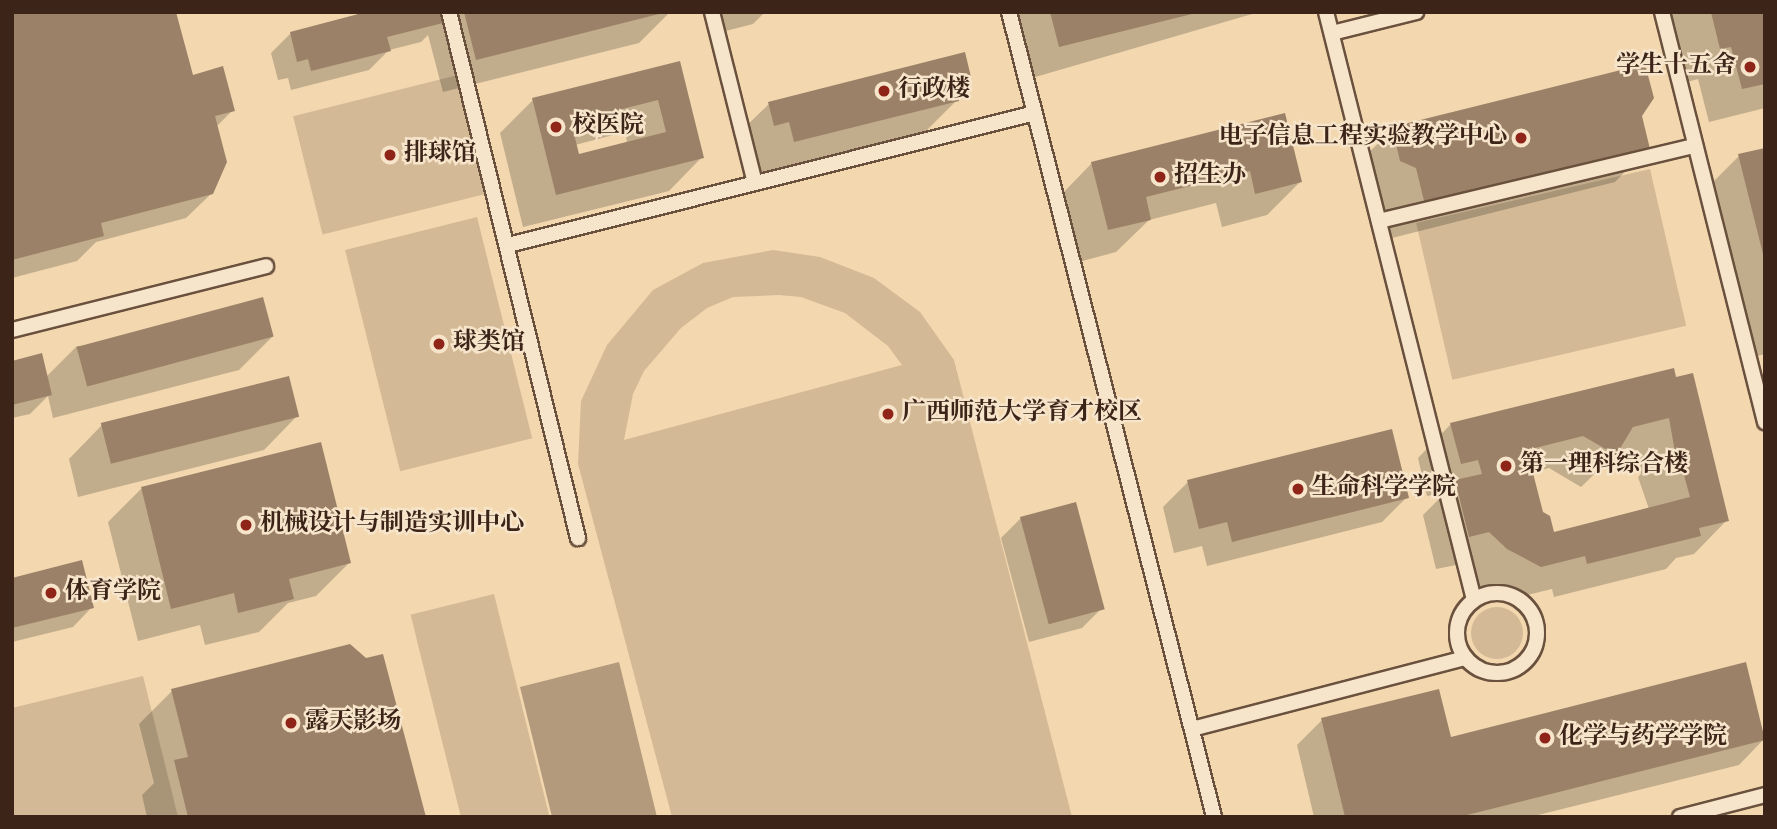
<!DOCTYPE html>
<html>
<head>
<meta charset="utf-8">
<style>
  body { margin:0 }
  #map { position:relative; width:1777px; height:829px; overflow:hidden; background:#f2d7af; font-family:"Old Standard TT","Noto Serif SC",serif }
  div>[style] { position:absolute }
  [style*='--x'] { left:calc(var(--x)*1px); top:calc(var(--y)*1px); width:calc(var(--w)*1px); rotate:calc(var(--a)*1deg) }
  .green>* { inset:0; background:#d3b995; transform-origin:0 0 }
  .round { border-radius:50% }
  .water>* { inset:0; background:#b49a7c }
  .shadow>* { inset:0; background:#0003 }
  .building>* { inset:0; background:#9b8167; transform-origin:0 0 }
  .roads { filter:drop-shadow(2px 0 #6a513e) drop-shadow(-2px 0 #6a513e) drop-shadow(0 2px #6a513e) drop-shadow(0 -2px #6a513e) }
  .service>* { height:14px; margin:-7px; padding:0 7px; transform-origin:7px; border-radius:7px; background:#f7e5cb }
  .service>.ring { margin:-7px; padding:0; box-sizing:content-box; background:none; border:14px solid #f7e5cb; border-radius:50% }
  .dots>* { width:19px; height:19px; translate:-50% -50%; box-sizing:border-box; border:4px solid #f7e5cb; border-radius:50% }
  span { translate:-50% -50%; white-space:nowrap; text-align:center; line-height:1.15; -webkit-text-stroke:5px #f7e5cb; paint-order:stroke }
  .poi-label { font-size:24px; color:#3d2418; font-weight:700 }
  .right { translate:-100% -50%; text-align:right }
  .left { translate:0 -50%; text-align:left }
  .frame { position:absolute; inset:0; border:14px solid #3d2418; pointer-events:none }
</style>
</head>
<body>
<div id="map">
  <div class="green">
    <div style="left:458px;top:75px;width:122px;height:170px;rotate:76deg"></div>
    <div style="left:1650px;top:169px;width:161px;height:240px;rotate:77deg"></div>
    <div style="left:477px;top:217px;width:228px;height:136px;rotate:76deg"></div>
    <div style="clip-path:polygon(evenodd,773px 250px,820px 257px,874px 278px,920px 312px,954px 360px,1072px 817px,672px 817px,578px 464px,581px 401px,607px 345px,653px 290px,703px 263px,773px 250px,779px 295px,801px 297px,845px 313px,888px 346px,902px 365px,624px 440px,633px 394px,644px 371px,681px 328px,707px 308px,733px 297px,779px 295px)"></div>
    <div style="left:494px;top:594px;width:230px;height:86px;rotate:76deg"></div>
    <div class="round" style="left:1471px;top:607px;width:52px;height:52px"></div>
    <div style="clip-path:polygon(143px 676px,178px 817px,12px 817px,12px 708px)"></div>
  </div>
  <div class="water">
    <div style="clip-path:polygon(619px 662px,657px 817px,552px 817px,520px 687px)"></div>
  </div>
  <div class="shadow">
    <div style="clip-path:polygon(12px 12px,191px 77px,233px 110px,216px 127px,212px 193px,186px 218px,96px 242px,77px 261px,12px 278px)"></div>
    <div style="clip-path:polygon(357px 12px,670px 12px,639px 43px,443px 92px,428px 35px,421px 42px,389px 50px,369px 70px,291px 90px,288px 78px,278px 80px,271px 53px,291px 33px,357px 16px)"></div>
    <div style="clip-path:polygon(704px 12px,765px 12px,753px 24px,710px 35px)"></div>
    <div style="clip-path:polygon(1016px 12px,1259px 12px,1025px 80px)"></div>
    <div style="clip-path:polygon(1670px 12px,1765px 12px,1765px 108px,1709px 122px,1698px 79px,1687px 82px)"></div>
    <div style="clip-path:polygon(evenodd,679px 64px,702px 157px,669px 191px,523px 227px,500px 133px,533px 100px,679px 64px,625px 132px,627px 142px,578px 156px,575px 145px,625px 132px)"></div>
    <div style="clip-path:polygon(969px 77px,955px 91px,957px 100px,924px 133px,761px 174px,756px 155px,740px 158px,735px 137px,769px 104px)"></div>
    <div style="clip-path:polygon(1284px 115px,1300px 182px,1267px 215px,1222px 227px,1216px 203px,1149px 220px,1116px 252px,1075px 263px,1059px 197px,1092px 163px)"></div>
    <div style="clip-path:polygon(1640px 115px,1648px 148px,1615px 182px,1392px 238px,1383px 201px,1367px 194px,1359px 162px,1393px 129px)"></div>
    <div style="clip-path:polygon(1765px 149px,1765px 354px,1757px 356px,1714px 181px,1739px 156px)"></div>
    <div style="clip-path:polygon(272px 337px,239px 370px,53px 418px,48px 396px,30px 414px,12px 418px,12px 363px,46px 377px,77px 346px)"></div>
    <div style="clip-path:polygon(evenodd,1674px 379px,1727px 520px,1694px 554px,1676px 558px,1666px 569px,1554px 597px,1552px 589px,1506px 600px,1473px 582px,1456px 565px,1436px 569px,1423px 515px,1446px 492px,1427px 496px,1418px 458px,1451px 424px,1674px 379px,1636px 450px,1641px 474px,1638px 477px,1649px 509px,1552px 534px,1542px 513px,1531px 473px,1549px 468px,1581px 487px,1613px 456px,1636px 450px)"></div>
    <div style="clip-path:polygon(297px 416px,264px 450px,78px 497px,69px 459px,102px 425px)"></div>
    <div style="clip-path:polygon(1188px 482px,1407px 497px,1382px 522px,1207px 566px,1202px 546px,1174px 553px,1163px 507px)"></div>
    <div style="clip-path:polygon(141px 489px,349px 563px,316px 596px,288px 603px,259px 632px,205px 645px,200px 625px,138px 641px,108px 522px)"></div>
    <div style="clip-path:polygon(1021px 518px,1102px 608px,1082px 628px,1029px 642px,1001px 538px)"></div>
    <div style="clip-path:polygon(12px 580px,92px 607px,73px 627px,12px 642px)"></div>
    <div style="clip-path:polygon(172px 691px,424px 817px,147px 817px,142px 795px,154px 783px,139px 724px)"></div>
    <div style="clip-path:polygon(1322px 720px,1450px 739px,1764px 739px,1739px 765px,1530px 817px,1314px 817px,1297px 745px)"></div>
  </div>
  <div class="building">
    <div style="clip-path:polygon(12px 12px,176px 12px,193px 75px,223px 66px,235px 111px,215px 116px,227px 162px,213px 194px,101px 223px,104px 236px,12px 260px)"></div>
    <div style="clip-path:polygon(366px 12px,440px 12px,443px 23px,387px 37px,391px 51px,311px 71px,308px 59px,297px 62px,290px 32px)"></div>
    <div style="clip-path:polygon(464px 12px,663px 12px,663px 13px,476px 60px)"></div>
    <div style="clip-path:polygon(1050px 12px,1196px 12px,1196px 13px,1059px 47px)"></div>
    <div style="clip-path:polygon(1711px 12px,1765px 12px,1765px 84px,1742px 89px,1731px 47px,1720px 49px)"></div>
    <div style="clip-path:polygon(965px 52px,971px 77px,955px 81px,959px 101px,794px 142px,789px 122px,774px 126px,768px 102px)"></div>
    <div style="clip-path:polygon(evenodd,680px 61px,704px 158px,556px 195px,532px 98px,680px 61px,658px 100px,666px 132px,579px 154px,571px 122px,658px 100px)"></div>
    <div style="clip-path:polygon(1645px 64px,1654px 98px,1642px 116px,1650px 149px,1425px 205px,1416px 168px,1400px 161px,1392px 127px)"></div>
    <div style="clip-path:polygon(1285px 113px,1302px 182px,1255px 194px,1250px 171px,1146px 197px,1151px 220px,1108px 230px,1091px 162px)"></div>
    <div style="clip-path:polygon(1765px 148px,1765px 257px,1764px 258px,1738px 154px)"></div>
    <div style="left:263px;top:297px;width:41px;height:193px;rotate:75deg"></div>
    <div style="clip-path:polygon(42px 353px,52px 395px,12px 405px,12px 361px)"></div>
    <div style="clip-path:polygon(evenodd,1674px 368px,1676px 377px,1693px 373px,1729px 521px,1699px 528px,1701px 536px,1587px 564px,1585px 556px,1541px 567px,1507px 549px,1489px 532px,1469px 537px,1455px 480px,1482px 474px,1478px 460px,1461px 464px,1450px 423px,1674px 368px,1669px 418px,1678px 469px,1682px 468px,1690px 497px,1554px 532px,1550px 516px,1543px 512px,1527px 450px,1583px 436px,1616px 455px,1633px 427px,1669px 418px)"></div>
    <div style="left:289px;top:376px;width:42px;height:194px;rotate:76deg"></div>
    <div style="clip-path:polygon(1392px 429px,1409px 498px,1232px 542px,1227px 522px,1199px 529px,1187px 480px)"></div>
    <div style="clip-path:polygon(321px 442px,351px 563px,289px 579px,294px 599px,238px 613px,234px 593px,171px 609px,141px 487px)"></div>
    <div style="left:1076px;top:502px;width:111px;height:58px;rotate:75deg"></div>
    <div style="clip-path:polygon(82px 560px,94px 608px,12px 628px,12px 578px)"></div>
    <div style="clip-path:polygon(350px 644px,366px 658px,383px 654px,426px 817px,188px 817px,174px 760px,188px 757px,171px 689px)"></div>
    <div style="clip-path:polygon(1746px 662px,1765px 740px,1459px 817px,1345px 817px,1321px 718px,1439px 689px,1451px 737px)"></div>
  </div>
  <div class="roads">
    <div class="service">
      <div style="--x:449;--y:12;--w:542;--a:76.22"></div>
      <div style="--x:712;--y:12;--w:176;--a:75.9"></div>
      <div style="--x:1009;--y:12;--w:831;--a:75.71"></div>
      <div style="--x:1326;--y:12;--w:606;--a:75.87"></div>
      <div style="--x:1662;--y:12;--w:423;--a:75.9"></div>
      <div style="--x:1332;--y:33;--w:87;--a:-14"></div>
      <div style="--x:1379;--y:221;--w:325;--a:-13.4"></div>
      <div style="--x:508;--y:245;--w:543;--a:-14.06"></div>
      <div style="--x:12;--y:330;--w:262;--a:-14.1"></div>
      <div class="ring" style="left:1457px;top:593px;width:66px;height:66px"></div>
      <div style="--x:1192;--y:729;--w:282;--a:-14.6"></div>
      <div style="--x:1680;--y:817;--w:88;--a:-14.5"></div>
    </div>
  </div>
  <div class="dots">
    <div style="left:1750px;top:67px;background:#8f2418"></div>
    <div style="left:884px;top:91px;background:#8f2418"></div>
    <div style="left:556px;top:127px;background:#8f2418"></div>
    <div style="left:1521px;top:138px;background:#8f2418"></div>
    <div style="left:390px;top:155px;background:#8f2418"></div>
    <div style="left:1160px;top:177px;background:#8f2418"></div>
    <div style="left:439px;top:344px;background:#8f2418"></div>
    <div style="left:888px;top:414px;background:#8f2418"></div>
    <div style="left:1506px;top:466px;background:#8f2418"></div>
    <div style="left:1298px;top:489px;background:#8f2418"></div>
    <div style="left:246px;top:525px;background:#8f2418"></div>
    <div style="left:51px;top:593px;background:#8f2418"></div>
    <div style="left:291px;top:723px;background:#8f2418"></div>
    <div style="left:1545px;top:738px;background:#8f2418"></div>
  </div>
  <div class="poi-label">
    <span class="right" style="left:1736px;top:67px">学生十五舍</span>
    <span class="left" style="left:898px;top:91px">行政楼</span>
    <span class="left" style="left:572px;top:127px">校医院</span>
    <span class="right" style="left:1507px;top:138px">电子信息工程实验教学中心</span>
    <span class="left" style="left:404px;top:155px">排球馆</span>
    <span class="left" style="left:1174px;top:177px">招生办</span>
    <span class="left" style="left:453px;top:344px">球类馆</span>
    <span class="left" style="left:902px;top:414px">广西师范大学育才校区</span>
    <span class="left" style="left:1520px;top:466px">第一理科综合楼</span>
    <span class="left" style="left:1312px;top:489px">生命科学学院</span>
    <span class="left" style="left:260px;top:525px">机械设计与制造实训中心</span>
    <span class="left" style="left:65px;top:593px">体育学院</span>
    <span class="left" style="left:305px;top:723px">露天影场</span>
    <span class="left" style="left:1559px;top:738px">化学与药学学院</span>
  </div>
  <div class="frame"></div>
</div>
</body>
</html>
